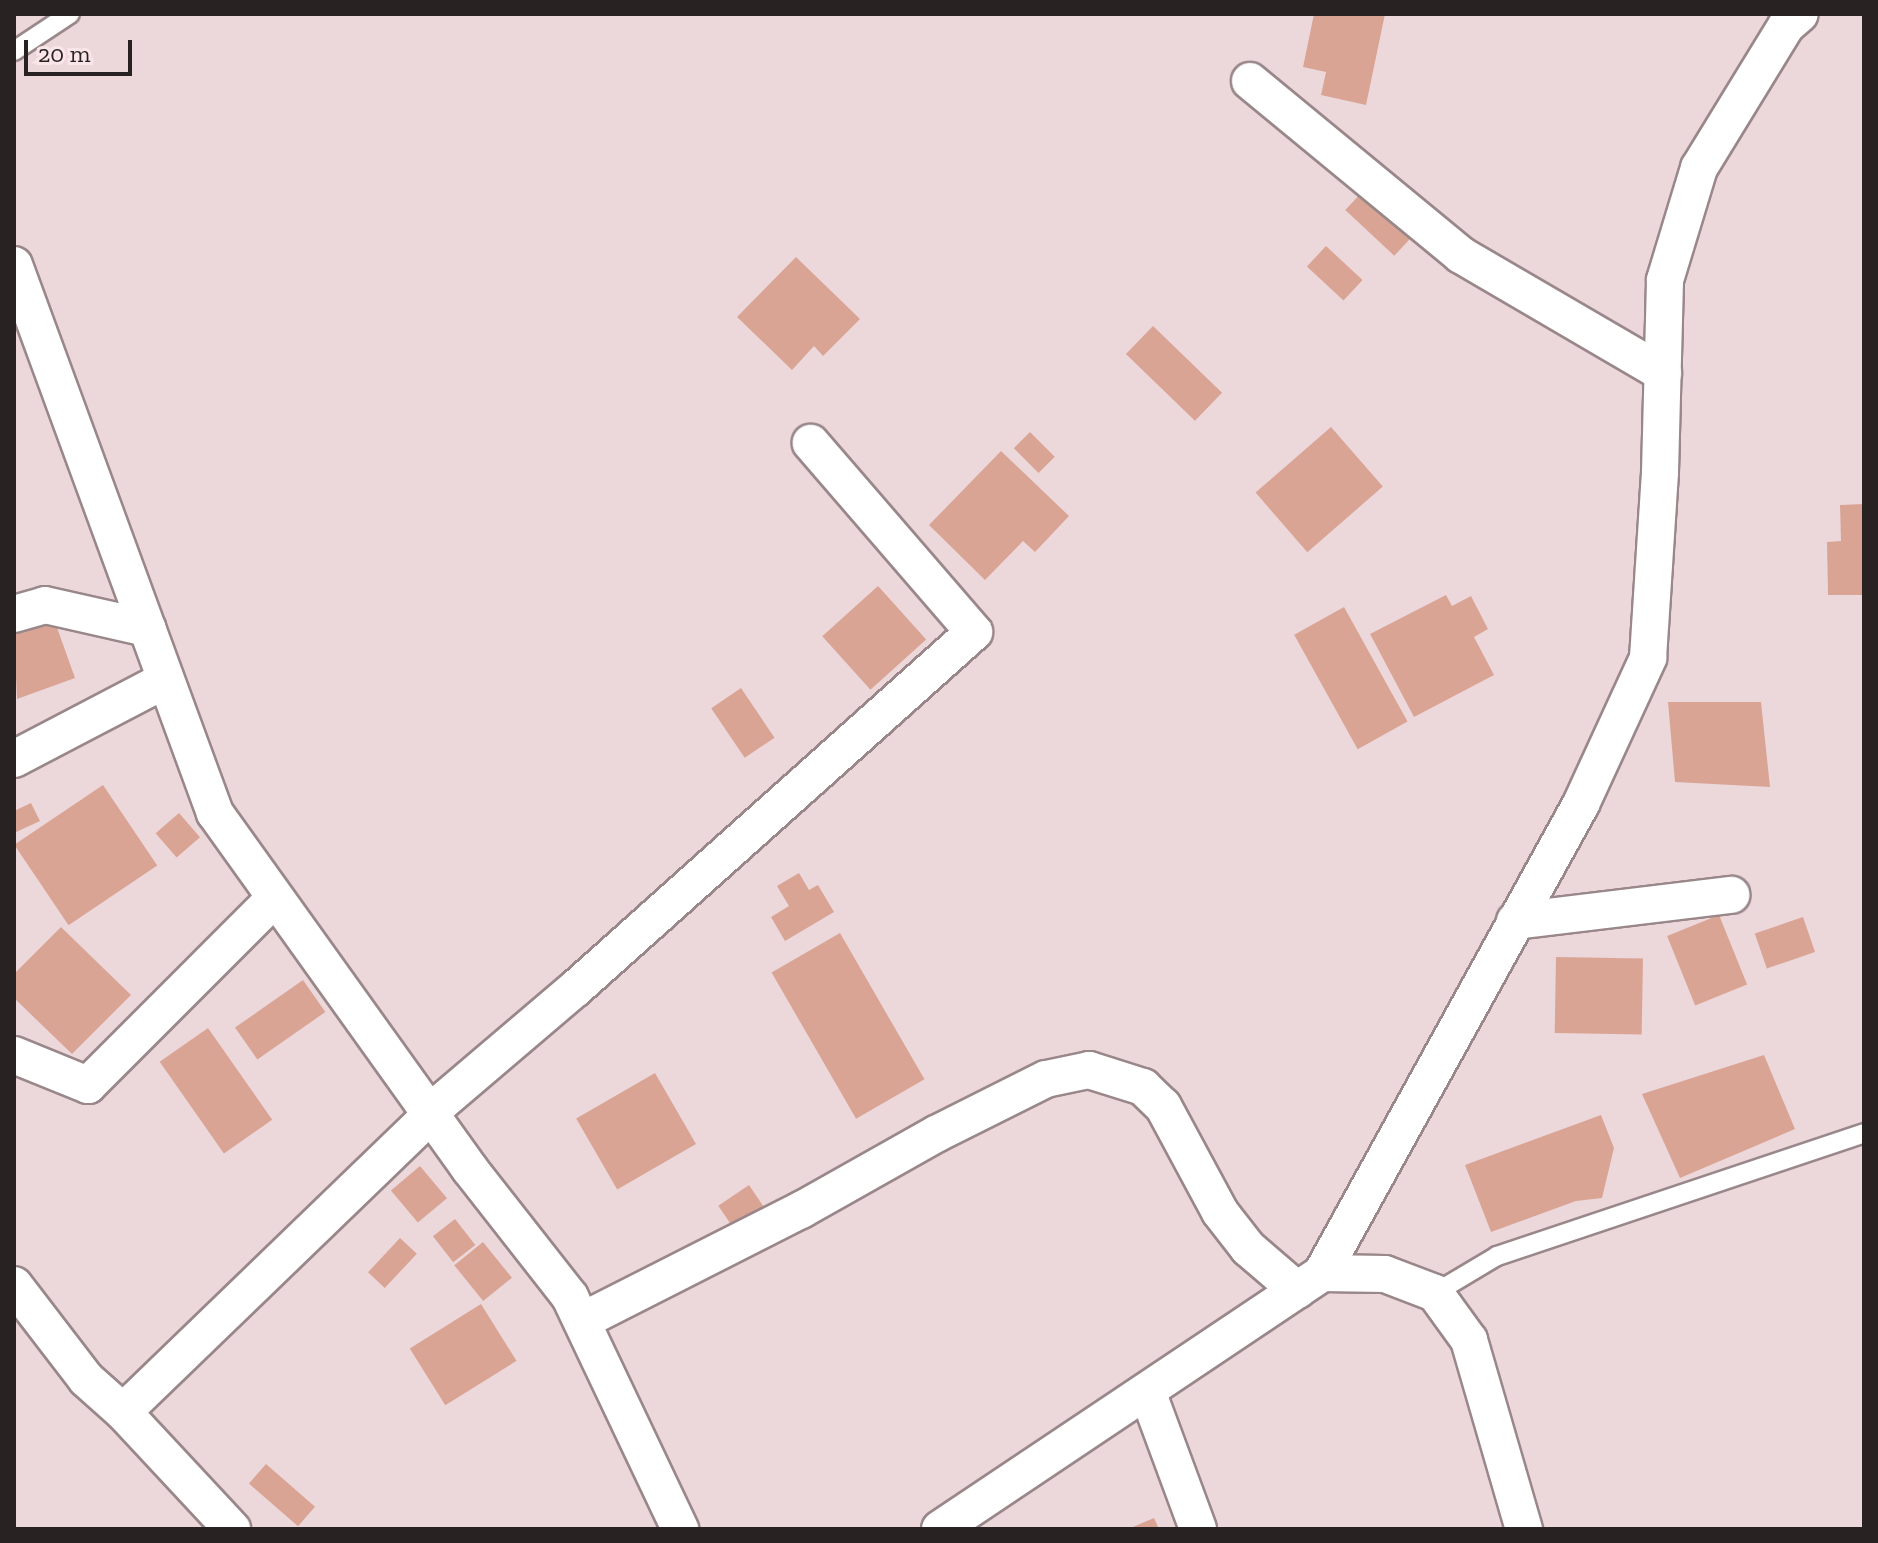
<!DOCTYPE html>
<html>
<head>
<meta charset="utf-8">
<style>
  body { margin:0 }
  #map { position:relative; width:1878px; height:1543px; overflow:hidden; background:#ecd8db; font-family:"Zilla Slab",serif }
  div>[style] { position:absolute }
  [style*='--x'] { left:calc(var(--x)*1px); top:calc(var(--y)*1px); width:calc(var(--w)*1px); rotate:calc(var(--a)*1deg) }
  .building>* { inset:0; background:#daa495; transform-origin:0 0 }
  .roads { filter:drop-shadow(2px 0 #99878a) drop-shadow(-2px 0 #99878a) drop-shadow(0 2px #99878a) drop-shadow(0 -2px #99878a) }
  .service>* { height:18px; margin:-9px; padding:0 9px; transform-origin:9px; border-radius:9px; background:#fff }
  .minor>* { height:36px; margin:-18px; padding:0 18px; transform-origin:18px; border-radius:18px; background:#fff }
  span { translate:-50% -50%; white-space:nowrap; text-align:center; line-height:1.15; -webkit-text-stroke:7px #fae6e8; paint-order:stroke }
  .frame { position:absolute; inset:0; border:16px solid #292223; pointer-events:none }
  .scale { position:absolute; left:24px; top:40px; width:108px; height:36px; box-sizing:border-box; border:4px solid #292223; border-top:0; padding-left:10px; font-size:24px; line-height:28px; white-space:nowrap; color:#292223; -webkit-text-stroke:6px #fae6e8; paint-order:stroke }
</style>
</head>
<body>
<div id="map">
  <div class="building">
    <div style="clip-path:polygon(1314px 14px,1385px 14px,1366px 105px,1321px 95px,1326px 72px,1303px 67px)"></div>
    <div style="left:1363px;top:191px;width:67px;height:26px;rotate:43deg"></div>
    <div style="left:1326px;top:246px;width:50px;height:28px;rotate:43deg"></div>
    <div style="clip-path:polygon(796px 257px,860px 319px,823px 356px,814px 346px,792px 370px,737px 317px)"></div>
    <div style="left:1153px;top:326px;width:96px;height:39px;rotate:44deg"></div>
    <div style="left:1331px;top:427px;width:79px;height:100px;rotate:49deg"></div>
    <div style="left:1030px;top:432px;width:35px;height:23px;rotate:45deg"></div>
    <div style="clip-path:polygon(1001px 451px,1069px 516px,1035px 552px,1023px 541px,985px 580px,929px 525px)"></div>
    <div style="clip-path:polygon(1864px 504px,1864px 595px,1828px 595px,1827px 542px,1841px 541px,1840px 505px)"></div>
    <div style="left:878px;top:586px;width:72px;height:75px;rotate:48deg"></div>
    <div style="clip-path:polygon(1446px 595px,1452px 606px,1471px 596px,1488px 629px,1474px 637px,1494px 675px,1414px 717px,1370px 634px)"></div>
    <div style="left:1344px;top:607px;width:131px;height:57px;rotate:61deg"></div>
    <div style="clip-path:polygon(54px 619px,75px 678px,17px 699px,14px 633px)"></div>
    <div style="left:741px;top:688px;width:60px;height:36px;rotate:56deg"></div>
    <div style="clip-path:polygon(1668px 702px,1761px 702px,1770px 787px,1675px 782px)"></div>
    <div style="left:103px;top:785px;width:97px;height:107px;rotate:56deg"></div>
    <div style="clip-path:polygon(31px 803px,40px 821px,14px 833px,14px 811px)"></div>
    <div style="left:179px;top:813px;width:32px;height:31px;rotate:49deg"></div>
    <div style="clip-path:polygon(799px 873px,809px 890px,818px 885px,834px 912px,785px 941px,771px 917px,789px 906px,777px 886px)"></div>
    <div style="left:1719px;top:915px;width:75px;height:56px;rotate:68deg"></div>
    <div style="left:1803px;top:917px;width:37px;height:51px;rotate:71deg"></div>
    <div style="clip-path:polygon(61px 927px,131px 995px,72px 1054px,14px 998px,14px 974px)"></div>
    <div style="left:840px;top:933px;width:169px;height:79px;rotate:60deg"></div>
    <div style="left:1556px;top:957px;width:87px;height:76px;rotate:1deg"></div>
    <div style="left:303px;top:980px;width:39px;height:83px;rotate:55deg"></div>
    <div style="left:208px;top:1028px;width:112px;height:59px;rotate:55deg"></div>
    <div style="clip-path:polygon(1764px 1055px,1795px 1129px,1680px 1178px,1642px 1094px)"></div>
    <div style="left:655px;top:1073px;width:82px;height:91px;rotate:60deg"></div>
    <div style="clip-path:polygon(1601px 1115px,1614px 1148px,1602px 1198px,1576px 1201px,1491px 1232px,1465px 1165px)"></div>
    <div style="left:420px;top:1166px;width:42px;height:38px;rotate:50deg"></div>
    <div style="left:749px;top:1185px;width:34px;height:37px;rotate:56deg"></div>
    <div style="left:455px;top:1219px;width:33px;height:28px;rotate:52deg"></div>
    <div style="left:400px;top:1238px;width:23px;height:47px;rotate:43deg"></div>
    <div style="left:483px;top:1242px;width:46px;height:37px;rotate:51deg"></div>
    <div style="left:481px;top:1304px;width:67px;height:84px;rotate:58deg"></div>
    <div style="left:266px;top:1464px;width:65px;height:26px;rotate:41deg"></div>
    <div style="clip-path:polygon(1154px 1518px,1159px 1529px,1128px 1529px)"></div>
  </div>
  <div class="roads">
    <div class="service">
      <div style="--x:14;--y:51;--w:67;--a:-33.5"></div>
      <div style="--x:1435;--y:1293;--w:72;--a:-30.8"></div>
      <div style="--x:1497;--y:1256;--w:387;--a:-18.5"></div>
    </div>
    <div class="minor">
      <div style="--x:1250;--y:81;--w:273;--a:39.5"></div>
      <div style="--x:1461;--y:255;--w:234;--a:30.3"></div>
      <div style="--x:14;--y:265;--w:584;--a:69.86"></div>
      <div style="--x:215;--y:813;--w:437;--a:54.4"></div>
      <div style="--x:469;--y:1168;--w:164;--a:51.9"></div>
      <div style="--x:570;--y:1297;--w:257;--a:64.6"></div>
      <div style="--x:14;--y:614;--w:32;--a:-16"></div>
      <div style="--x:45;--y:605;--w:105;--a:12.7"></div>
      <div style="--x:14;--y:759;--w:170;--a:-27.6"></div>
      <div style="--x:1515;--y:921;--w:218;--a:-6.9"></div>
      <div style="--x:14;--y:1055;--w:80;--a:22.1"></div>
      <div style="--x:88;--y:1085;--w:264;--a:-45"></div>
      <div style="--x:429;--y:1113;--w:193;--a:-40.4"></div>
      <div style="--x:576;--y:988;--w:534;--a:-41.81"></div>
      <div style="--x:974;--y:632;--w:250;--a:-130.8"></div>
      <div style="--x:1322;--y:1273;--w:63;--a:0.9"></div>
      <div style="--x:1385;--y:1274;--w:53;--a:20.8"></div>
      <div style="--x:1435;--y:1293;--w:58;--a:54.1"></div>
      <div style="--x:1469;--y:1340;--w:197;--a:73.8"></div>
      <div style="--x:14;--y:1285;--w:118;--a:52.5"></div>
      <div style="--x:86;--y:1379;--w:50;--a:41.7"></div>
      <div style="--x:123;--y:1412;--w:428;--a:-44"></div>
      <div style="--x:582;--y:1321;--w:246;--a:-26.9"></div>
      <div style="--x:801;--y:1210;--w:155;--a:-29.4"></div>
      <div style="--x:936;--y:1134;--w:123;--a:-26.6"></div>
      <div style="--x:1046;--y:1079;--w:44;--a:-11.8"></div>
      <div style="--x:1089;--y:1070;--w:57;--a:17.5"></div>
      <div style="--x:1143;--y:1087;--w:28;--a:44"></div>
      <div style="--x:1163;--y:1106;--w:120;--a:61.7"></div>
      <div style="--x:1220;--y:1212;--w:46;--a:52.1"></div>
      <div style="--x:1248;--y:1248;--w:65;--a:40.6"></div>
      <div style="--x:1147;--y:1391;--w:147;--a:69.7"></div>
      <div style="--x:123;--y:1412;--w:160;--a:47"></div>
      <div style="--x:940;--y:1529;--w:460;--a:-33.8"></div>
      <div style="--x:1322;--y:1273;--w:536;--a:-61.09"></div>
      <div style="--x:1581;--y:804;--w:161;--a:-65.3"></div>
      <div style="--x:1648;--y:658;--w:186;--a:-86.3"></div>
      <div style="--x:1660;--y:472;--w:192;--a:-88.5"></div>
      <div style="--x:1665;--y:280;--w:117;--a:-73.1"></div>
      <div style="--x:1699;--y:168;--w:167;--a:-58.5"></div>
      <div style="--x:1786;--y:26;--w:18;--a:-41"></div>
    </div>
  </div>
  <div class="frame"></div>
  <div class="scale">20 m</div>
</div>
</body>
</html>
